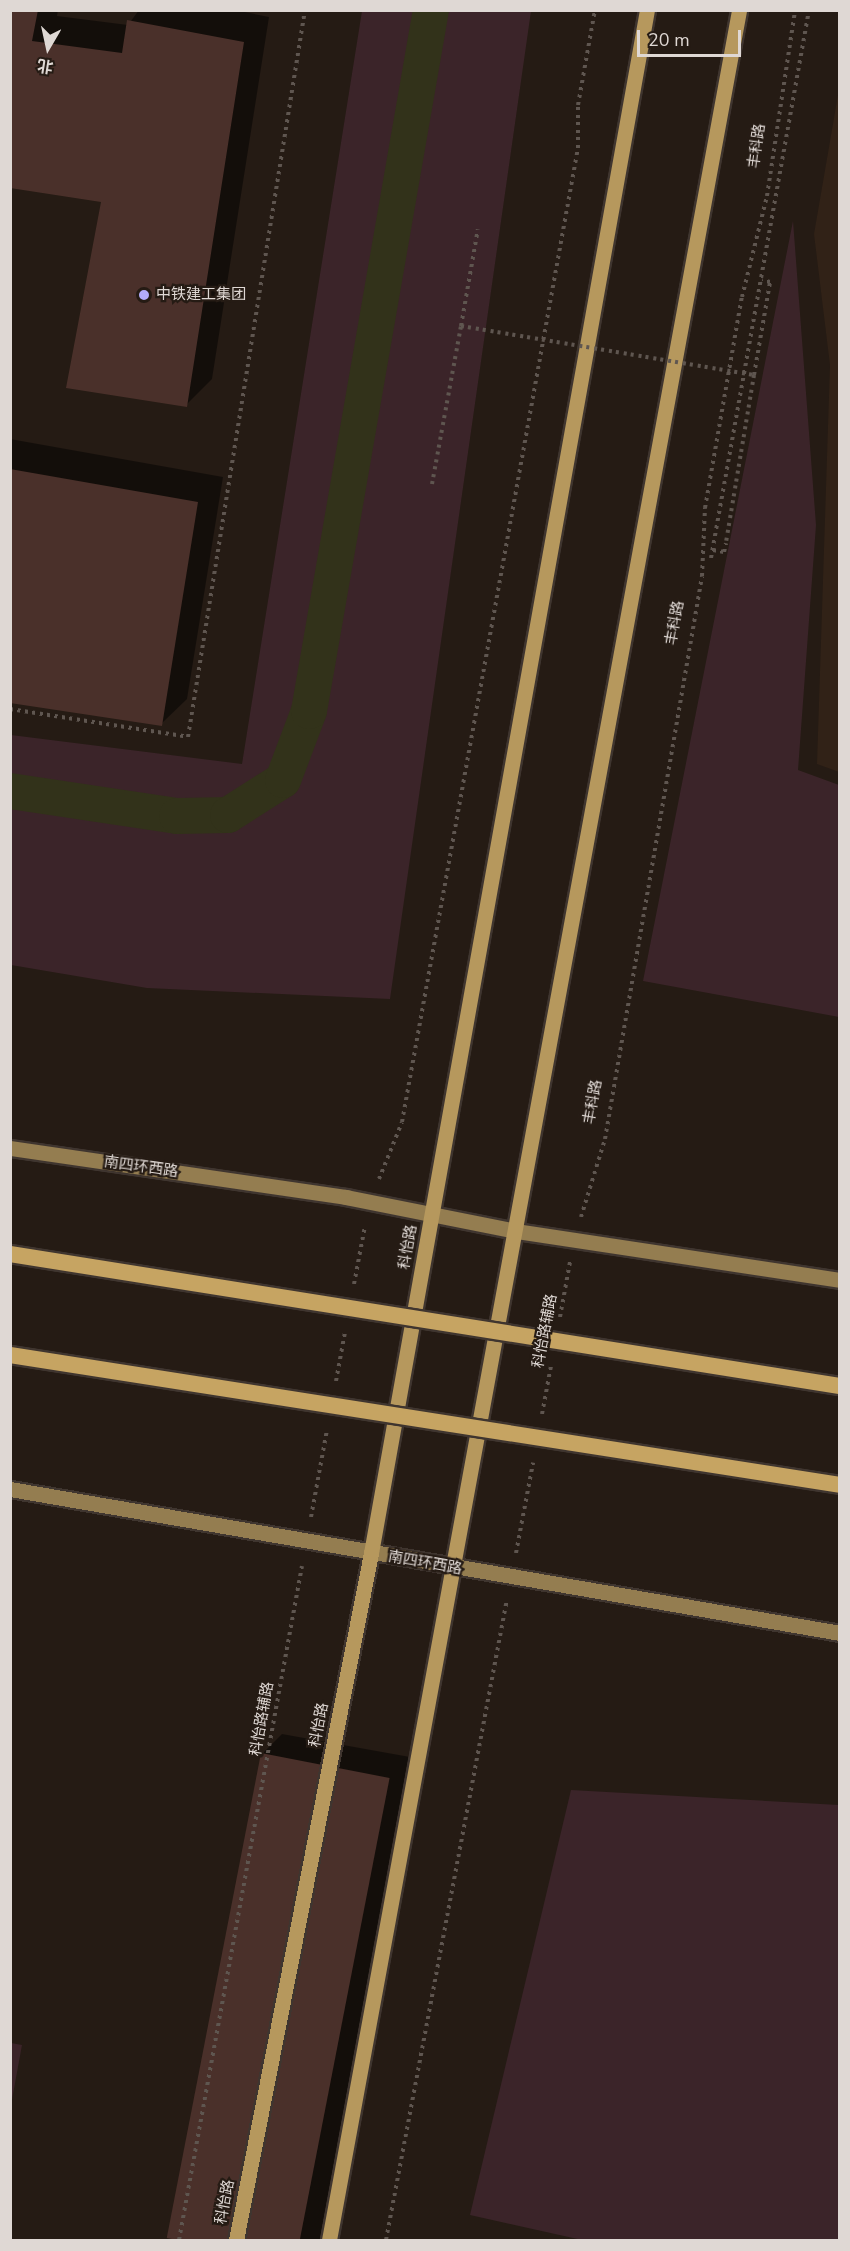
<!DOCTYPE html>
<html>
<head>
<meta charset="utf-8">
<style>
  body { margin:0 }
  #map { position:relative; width:850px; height:2251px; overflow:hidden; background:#251b14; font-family:"Nunito Sans","Noto Sans SC",sans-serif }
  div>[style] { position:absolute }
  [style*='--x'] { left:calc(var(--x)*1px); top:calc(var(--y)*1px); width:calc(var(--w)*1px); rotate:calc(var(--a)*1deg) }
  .built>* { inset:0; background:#312217 }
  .green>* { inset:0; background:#3b2429 }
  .shadow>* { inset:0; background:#0007 }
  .canal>* { height:36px; margin:-18px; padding:0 18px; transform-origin:18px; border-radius:18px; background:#32321a }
  .building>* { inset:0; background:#4a302a; transform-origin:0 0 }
  .path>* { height:4px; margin-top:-2px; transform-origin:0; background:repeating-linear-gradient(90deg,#5f5650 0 3px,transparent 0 7.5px) }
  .roads { filter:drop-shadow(2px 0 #3f352f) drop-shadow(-2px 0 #3f352f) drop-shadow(0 2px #3f352f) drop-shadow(0 -2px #3f352f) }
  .secondary>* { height:15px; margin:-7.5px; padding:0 7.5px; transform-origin:7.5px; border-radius:7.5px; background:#947d50 }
  .primary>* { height:15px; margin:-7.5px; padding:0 7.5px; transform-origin:7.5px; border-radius:7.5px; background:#b6985d }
  .path-bridge>* { height:4px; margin-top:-2px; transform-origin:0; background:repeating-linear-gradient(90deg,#5f5650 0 3px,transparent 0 7.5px) }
  .bridges { filter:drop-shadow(2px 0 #3f352f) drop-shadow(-2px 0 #3f352f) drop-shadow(0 2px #3f352f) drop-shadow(0 -2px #3f352f) }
  .trunk-bridge>* { height:16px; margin:-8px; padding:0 8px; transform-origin:8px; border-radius:8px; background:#c6a462 }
  .dots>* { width:16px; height:16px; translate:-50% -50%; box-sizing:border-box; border:3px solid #251b14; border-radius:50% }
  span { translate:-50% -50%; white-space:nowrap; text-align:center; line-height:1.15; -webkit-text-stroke:4.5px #251b14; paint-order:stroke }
  .street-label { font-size:15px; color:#dfd8d4 }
  .poi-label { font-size:15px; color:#dfd8d4 }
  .left { translate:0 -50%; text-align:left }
  .frame { position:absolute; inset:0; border:12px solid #dfd8d4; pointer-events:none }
  .north { position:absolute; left:18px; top:18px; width:60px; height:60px; -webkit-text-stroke:4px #251b14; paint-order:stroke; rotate:189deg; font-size:16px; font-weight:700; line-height:24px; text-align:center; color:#dfd8d4 }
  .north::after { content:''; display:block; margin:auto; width:21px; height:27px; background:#dfd8d4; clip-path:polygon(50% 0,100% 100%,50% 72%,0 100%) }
  .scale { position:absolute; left:637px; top:30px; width:104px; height:27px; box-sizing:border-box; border:3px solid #dfd8d4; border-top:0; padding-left:8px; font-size:18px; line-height:21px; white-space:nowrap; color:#dfd8d4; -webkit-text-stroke:4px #251b14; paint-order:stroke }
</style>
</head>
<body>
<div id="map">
  <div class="built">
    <div style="clip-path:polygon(839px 89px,840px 772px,839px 772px,817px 764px,830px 365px,814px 234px)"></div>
  </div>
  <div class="green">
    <div style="clip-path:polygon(362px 11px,531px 11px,390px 999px,147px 988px,11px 965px,11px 735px,242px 764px)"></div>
    <div style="clip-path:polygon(793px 221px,816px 525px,798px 770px,839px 785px,839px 1017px,643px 981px)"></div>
    <div style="clip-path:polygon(571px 1790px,839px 1805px,839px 2240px,582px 2240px,470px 2215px)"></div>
    <div style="clip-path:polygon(11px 2043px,22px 2045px,11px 2105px,10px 2043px)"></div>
  </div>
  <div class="shadow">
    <div style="clip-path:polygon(10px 10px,58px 10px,57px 16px,128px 25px,139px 10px,235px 10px,269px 17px,212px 379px,186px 405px,103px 201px)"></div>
    <div style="clip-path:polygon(10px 439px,223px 477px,187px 699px,161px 724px,10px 701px)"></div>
    <div style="clip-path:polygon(282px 1734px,410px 1757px,323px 2240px,177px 2240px,262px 1754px)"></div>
  </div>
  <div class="canal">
    <div style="--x:10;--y:791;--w:169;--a:8.5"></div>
    <div style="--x:177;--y:816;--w:51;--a:-1.1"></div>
    <div style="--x:228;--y:815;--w:65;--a:-32.5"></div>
    <div style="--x:283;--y:780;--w:74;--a:-69.4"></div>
    <div style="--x:309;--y:711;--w:712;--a:-80.13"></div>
  </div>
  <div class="building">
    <div style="clip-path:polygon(10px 10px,38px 10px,32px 41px,122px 53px,127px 20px,244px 42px,187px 407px,66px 388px,101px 202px,10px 188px)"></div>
    <div style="clip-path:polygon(10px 469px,198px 502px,162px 726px,10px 703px)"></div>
    <div style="left:261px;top:1753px;width:131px;height:494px;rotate:11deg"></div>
  </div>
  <div class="path">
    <div style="--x:461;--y:326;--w:98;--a:-80.1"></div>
    <div style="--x:754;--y:375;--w:94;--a:-80.2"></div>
    <div style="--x:770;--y:282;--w:8;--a:-166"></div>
    <div style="--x:713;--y:550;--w:11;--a:10"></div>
    <div style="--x:724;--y:552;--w:9;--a:-77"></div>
    <div style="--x:711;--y:558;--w:557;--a:-79.86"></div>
    <div style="--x:10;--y:709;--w:180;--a:8.9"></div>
    <div style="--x:188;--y:737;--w:736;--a:-80.86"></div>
    <div style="--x:379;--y:1179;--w:61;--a:-68"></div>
    <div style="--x:402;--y:1122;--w:990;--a:-79.76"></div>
    <div style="--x:578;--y:148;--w:43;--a:-90"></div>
    <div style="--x:578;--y:105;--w:97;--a:-79.9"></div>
    <div style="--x:581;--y:1217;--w:82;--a:-72.9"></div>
    <div style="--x:605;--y:1139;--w:571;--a:-80.22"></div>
    <div style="--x:702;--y:576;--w:68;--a:-87.5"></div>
    <div style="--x:705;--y:508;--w:214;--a:-80.1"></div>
    <div style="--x:742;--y:297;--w:104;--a:-76.1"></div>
    <div style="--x:767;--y:196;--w:188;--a:-81.4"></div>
    <div style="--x:354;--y:1284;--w:59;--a:-79.3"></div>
    <div style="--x:560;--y:1317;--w:56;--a:-79.7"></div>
    <div style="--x:336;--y:1381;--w:50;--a:-79.6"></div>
    <div style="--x:542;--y:1414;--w:49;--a:-79.4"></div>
    <div style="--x:311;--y:1517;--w:88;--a:-79.6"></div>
    <div style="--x:516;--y:1553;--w:92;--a:-79.3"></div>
    <div style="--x:179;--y:2240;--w:685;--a:-79.66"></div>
    <div style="--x:386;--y:2240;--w:652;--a:-79.31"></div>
  </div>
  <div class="roads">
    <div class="secondary">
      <div style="--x:10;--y:1148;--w:340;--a:8.3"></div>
      <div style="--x:346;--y:1197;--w:173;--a:11.3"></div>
      <div style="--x:516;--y:1231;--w:328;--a:8.6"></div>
      <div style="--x:10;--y:1489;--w:842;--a:9.84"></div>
    </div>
    <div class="primary">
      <div style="--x:236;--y:2240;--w:700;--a:-78.88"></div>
      <div style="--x:371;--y:1553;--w:1567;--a:-79.86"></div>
      <div style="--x:329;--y:2240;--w:2267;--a:-79.58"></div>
    </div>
  </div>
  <div class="path-bridge">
    <div style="--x:432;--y:484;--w:161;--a:-79.6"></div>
    <div style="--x:461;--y:326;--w:297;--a:9.5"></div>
    <div style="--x:754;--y:375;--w:170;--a:99.5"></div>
  </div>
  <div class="bridges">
    <div class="trunk-bridge">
      <div style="--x:10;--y:1254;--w:840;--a:9.04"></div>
      <div style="--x:10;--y:1355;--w:840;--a:8.9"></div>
    </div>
  </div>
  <div class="dots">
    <div style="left:144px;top:295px;background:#b4acf9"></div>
  </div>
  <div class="street-label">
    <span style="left:757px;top:146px;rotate:-82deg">丰科路</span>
    <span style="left:675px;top:623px;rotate:-80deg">丰科路</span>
    <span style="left:593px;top:1102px;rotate:-80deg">丰科路</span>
    <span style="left:141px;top:1167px;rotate:8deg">南四环西路</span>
    <span style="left:408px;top:1247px;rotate:-80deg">科怡路</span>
    <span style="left:545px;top:1331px;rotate:-79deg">科怡路辅路</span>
    <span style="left:425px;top:1563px;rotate:10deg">南四环西路</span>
    <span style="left:262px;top:1719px;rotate:-80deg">科怡路辅路</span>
    <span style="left:319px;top:1725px;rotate:-79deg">科怡路</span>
    <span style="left:225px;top:2202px;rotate:-79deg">科怡路</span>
  </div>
  <div class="poi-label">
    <span class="left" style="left:156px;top:295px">中铁建工集团</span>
  </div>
  <div class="frame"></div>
  <div class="north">北</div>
  <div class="scale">20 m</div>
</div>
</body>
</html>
